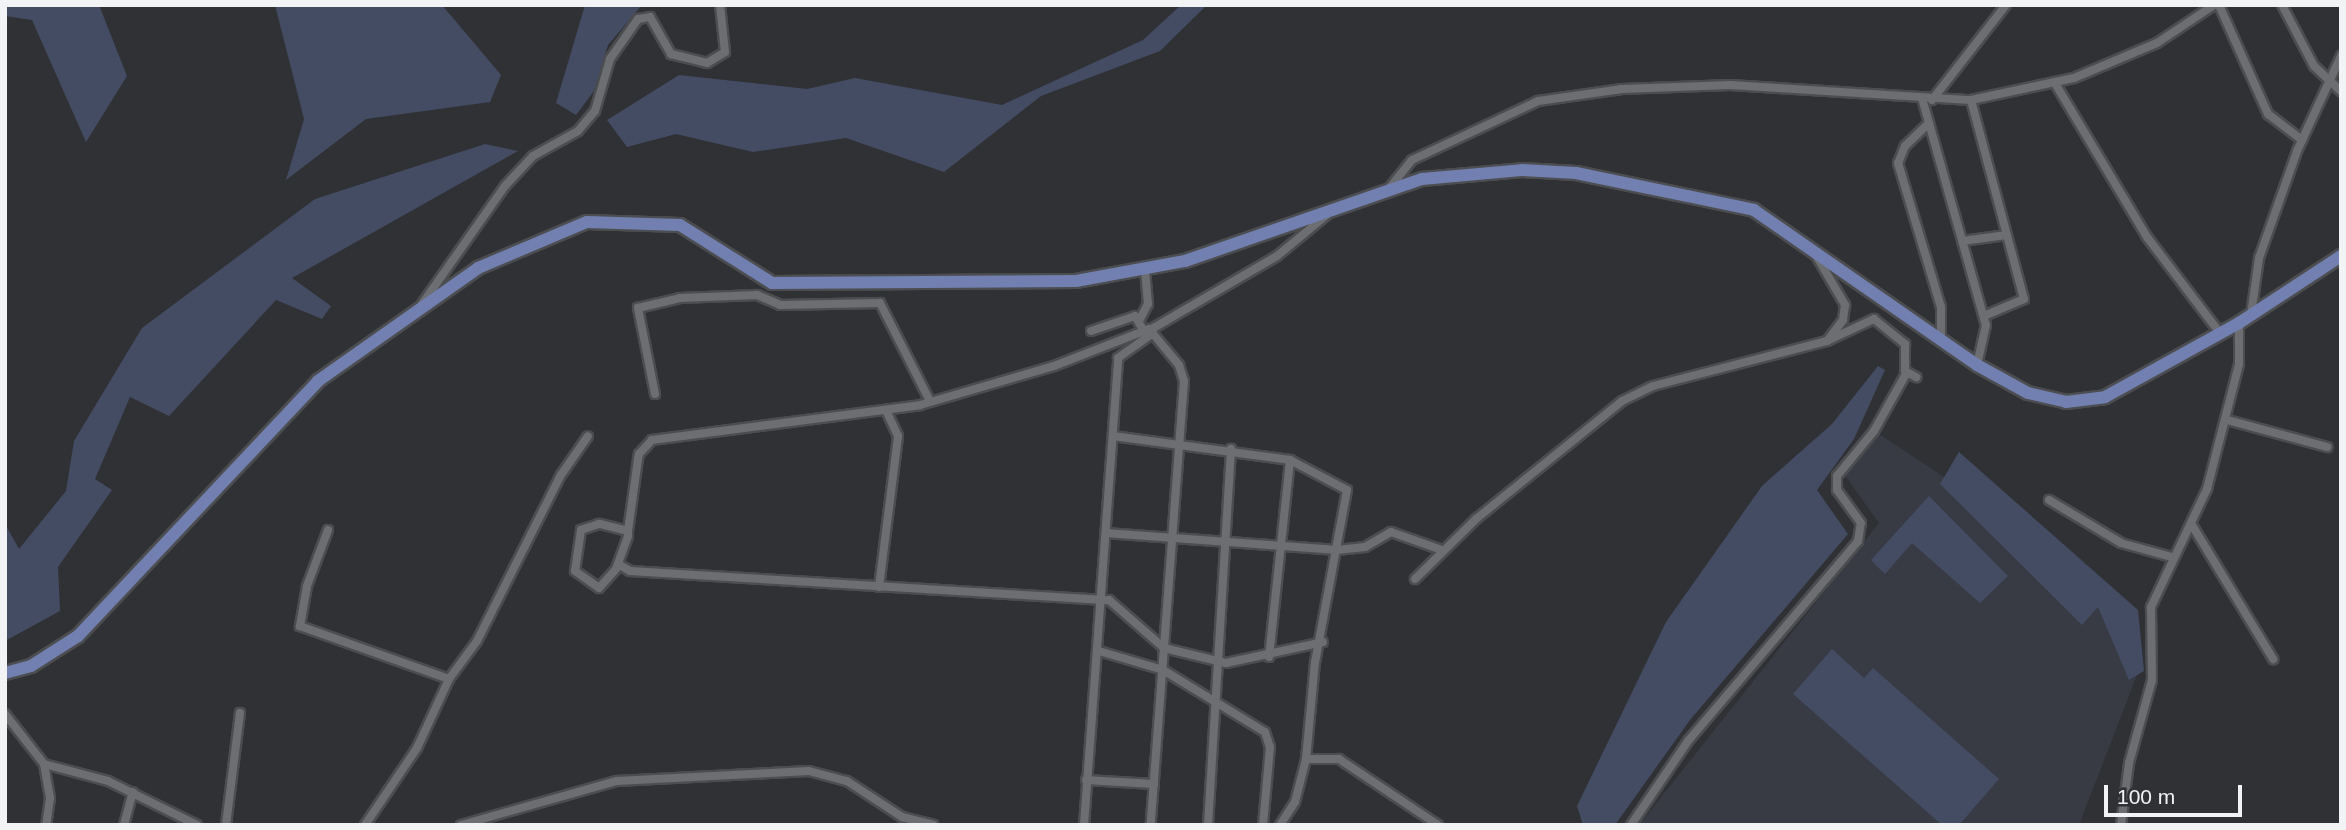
<!DOCTYPE html>
<html>
<head>
<meta charset="utf-8">
<style>
  body { margin:0 }
  #map { position:relative; width:2346px; height:830px; overflow:hidden; background:#303135; font-family:Helvetica,sans-serif }
  div>[style] { position:absolute }
  [style*='--x'] { left:calc(var(--x)*1px); top:calc(var(--y)*1px); width:calc(var(--w)*1px); rotate:calc(var(--a)*1deg) }
  .built>* { inset:0; background:#383b44 }
  .green>* { inset:0; background:#444c63 }
  .roads { filter:drop-shadow(2px 0 #4c4d50) drop-shadow(-2px 0 #4c4d50) drop-shadow(0 2px #4c4d50) drop-shadow(0 -2px #4c4d50) }
  .minor>* { height:8px; margin:-4px; padding:0 4px; transform-origin:4px; border-radius:4px; background:#6d6e72 }
  .primary>* { height:12px; margin:-6px; padding:0 6px; transform-origin:6px; border-radius:6px; background:#7180b0 }
  span { translate:-50% -50%; white-space:nowrap; text-align:center; line-height:1.15; -webkit-text-stroke:7px #303135; paint-order:stroke }
  .frame { position:absolute; inset:0; border:7px solid #f2f3f5; pointer-events:none }
  .scale { position:absolute; left:2104px; top:785px; width:138px; height:32px; box-sizing:border-box; border:4px solid #f2f3f5; border-top:0; padding-left:9px; font-size:21px; line-height:24px; white-space:nowrap; color:#f2f3f5; -webkit-text-stroke:5px #303135; paint-order:stroke }
</style>
</head>
<body>
<div id="map">
  <div class="built">
    <div style="clip-path:polygon(1876px 432px,2109px 586px,2137px 675px,2079px 825px,1639px 825px,1879px 523px,1844px 474px)"></div>
  </div>
  <div class="green">
    <div style="clip-path:polygon(5px 5px,99px 5px,127px 76px,86px 142px,32px 20px,5px 16px)"></div>
    <div style="clip-path:polygon(275px 5px,442px 5px,501px 75px,490px 102px,366px 119px,286px 180px,304px 119px)"></div>
    <div style="clip-path:polygon(585px 5px,642px 5px,608px 45px,594px 91px,576px 115px,556px 103px)"></div>
    <div style="clip-path:polygon(1181px 5px,1207px 5px,1160px 51px,1041px 96px,944px 172px,846px 138px,753px 152px,676px 134px,627px 147px,607px 120px,679px 75px,807px 89px,855px 78px,1002px 105px,1143px 40px)"></div>
    <div style="clip-path:polygon(485px 144px,518px 151px,292px 278px,331px 306px,322px 319px,276px 300px,169px 416px,130px 397px,95px 479px,112px 490px,58px 567px,60px 611px,5px 641px,5px 524px,19px 549px,66px 491px,74px 441px,142px 328px,315px 199px)"></div>
    <div style="clip-path:polygon(1878px 366px,1885px 370px,1854px 439px,1817px 490px,1848px 534px,1690px 720px,1615px 825px,1583px 825px,1577px 806px,1666px 622px,1762px 486px,1832px 424px)"></div>
    <div style="clip-path:polygon(1959px 452px,2138px 610px,2144px 671px,2129px 680px,2098px 607px,2082px 625px,1940px 484px)"></div>
    <div style="clip-path:polygon(1929px 496px,2008px 576px,1980px 603px,1912px 543px,1885px 574px,1871px 560px)"></div>
    <div style="clip-path:polygon(1832px 649px,1864px 678px,1873px 668px,1999px 779px,1959px 825px,1942px 825px,1793px 694px)"></div>
  </div>
  <div class="roads">
    <div class="minor">
      <div style="--x:2219;--y:5;--w:120;--a:65.8"></div>
      <div style="--x:2268;--y:114;--w:43;--a:37.4"></div>
      <div style="--x:2282;--y:5;--w:69;--a:62.3"></div>
      <div style="--x:2314;--y:66;--w:37;--a:43"></div>
      <div style="--x:2056;--y:85;--w:177;--a:59.1"></div>
      <div style="--x:2147;--y:237;--w:121;--a:52.8"></div>
      <div style="--x:1922;--y:98;--w:236;--a:74.3"></div>
      <div style="--x:1986;--y:325;--w:41;--a:102.7"></div>
      <div style="--x:1932;--y:100;--w:120;--a:-52.1"></div>
      <div style="--x:1971;--y:100;--w:206;--a:75.1"></div>
      <div style="--x:2024;--y:299;--w:43;--a:157"></div>
      <div style="--x:1929;--y:123;--w:33;--a:136"></div>
      <div style="--x:1905;--y:146;--w:18;--a:112"></div>
      <div style="--x:1898;--y:163;--w:150;--a:73.4"></div>
      <div style="--x:1941;--y:307;--w:35;--a:90"></div>
      <div style="--x:1391;--y:186;--w:33;--a:-51"></div>
      <div style="--x:1412;--y:160;--w:139;--a:-25.1"></div>
      <div style="--x:1538;--y:101;--w:85;--a:-8.1"></div>
      <div style="--x:1622;--y:89;--w:108;--a:-2.1"></div>
      <div style="--x:1730;--y:85;--w:241;--a:3.6"></div>
      <div style="--x:1971;--y:100;--w:105;--a:-12.1"></div>
      <div style="--x:2074;--y:78;--w:90;--a:-22.9"></div>
      <div style="--x:2157;--y:43;--w:69;--a:-33.7"></div>
      <div style="--x:1962;--y:241;--w:45;--a:-7.6"></div>
      <div style="--x:1817;--y:257;--w:56;--a:59.7"></div>
      <div style="--x:1845;--y:305;--w:15;--a:98"></div>
      <div style="--x:1843;--y:320;--w:26;--a:127"></div>
      <div style="--x:422;--y:304;--w:144;--a:-54.9"></div>
      <div style="--x:505;--y:186;--w:41;--a:-47"></div>
      <div style="--x:533;--y:156;--w:51;--a:-29.1"></div>
      <div style="--x:578;--y:131;--w:26;--a:-50"></div>
      <div style="--x:595;--y:111;--w:54;--a:-73.9"></div>
      <div style="--x:610;--y:59;--w:49;--a:-55"></div>
      <div style="--x:638;--y:19;--w:12;--a:-9"></div>
      <div style="--x:650;--y:17;--w:43;--a:60.4"></div>
      <div style="--x:671;--y:54;--w:37;--a:14"></div>
      <div style="--x:707;--y:63;--w:21;--a:-31"></div>
      <div style="--x:725;--y:52;--w:47;--a:-96.1"></div>
      <div style="--x:2251;--y:315;--w:58;--a:-82"></div>
      <div style="--x:2259;--y:258;--w:114;--a:-70.4"></div>
      <div style="--x:2297;--y:151;--w:105;--a:-65.1"></div>
      <div style="--x:1140;--y:319;--w:17;--a:-62"></div>
      <div style="--x:1148;--y:304;--w:32;--a:-95"></div>
      <div style="--x:1150;--y:330;--w:147;--a:-30.2"></div>
      <div style="--x:1277;--y:256;--w:66;--a:-39.5"></div>
      <div style="--x:1091;--y:331;--w:46;--a:-18.8"></div>
      <div style="--x:1135;--y:316;--w:14;--a:60"></div>
      <div style="--x:655;--y:394;--w:88;--a:-101.2"></div>
      <div style="--x:638;--y:308;--w:43;--a:-13.4"></div>
      <div style="--x:680;--y:298;--w:77;--a:-2.2"></div>
      <div style="--x:757;--y:295;--w:25;--a:23"></div>
      <div style="--x:780;--y:305;--w:100;--a:-1.1"></div>
      <div style="--x:880;--y:303;--w:108;--a:63"></div>
      <div style="--x:2227;--y:420;--w:104;--a:15.1"></div>
      <div style="--x:1113;--y:436;--w:179;--a:7.7"></div>
      <div style="--x:1290;--y:460;--w:64;--a:27.8"></div>
      <div style="--x:1347;--y:490;--w:175;--a:100.5"></div>
      <div style="--x:1315;--y:662;--w:97;--a:95.3"></div>
      <div style="--x:1306;--y:759;--w:44;--a:104.3"></div>
      <div style="--x:1295;--y:802;--w:27;--a:123"></div>
      <div style="--x:2049;--y:500;--w:84;--a:30.8"></div>
      <div style="--x:2121;--y:543;--w:53;--a:15.4"></div>
      <div style="--x:2192;--y:525;--w:157;--a:58.8"></div>
      <div style="--x:328;--y:530;--w:60;--a:110.6"></div>
      <div style="--x:307;--y:586;--w:41;--a:99.9"></div>
      <div style="--x:300;--y:626;--w:158;--a:19.6"></div>
      <div style="--x:628;--y:531;--w:30;--a:-166"></div>
      <div style="--x:599;--y:524;--w:19;--a:162"></div>
      <div style="--x:581;--y:530;--w:41;--a:98.3"></div>
      <div style="--x:575;--y:571;--w:29;--a:35"></div>
      <div style="--x:599;--y:588;--w:25;--a:-48"></div>
      <div style="--x:616;--y:569;--w:35;--a:-70"></div>
      <div style="--x:628;--y:536;--w:5;--a:-90"></div>
      <div style="--x:628;--y:531;--w:73;--a:-82.1"></div>
      <div style="--x:638;--y:459;--w:5;--a:-79"></div>
      <div style="--x:639;--y:454;--w:19;--a:-47"></div>
      <div style="--x:652;--y:440;--w:270;--a:-7.4"></div>
      <div style="--x:920;--y:405;--w:140;--a:-16.2"></div>
      <div style="--x:1054;--y:366;--w:102;--a:-21.3"></div>
      <div style="--x:1149;--y:329;--w:47;--a:50.2"></div>
      <div style="--x:1179;--y:365;--w:17;--a:73"></div>
      <div style="--x:1184;--y:381;--w:445;--a:94.3"></div>
      <div style="--x:1106;--y:533;--w:232;--a:4.2"></div>
      <div style="--x:1337;--y:550;--w:28;--a:-6"></div>
      <div style="--x:1365;--y:547;--w:30;--a:-30"></div>
      <div style="--x:1391;--y:532;--w:51;--a:19.5"></div>
      <div style="--x:618;--y:564;--w:14;--a:30"></div>
      <div style="--x:630;--y:571;--w:480;--a:3.5"></div>
      <div style="--x:1109;--y:600;--w:73;--a:41.1"></div>
      <div style="--x:1164;--y:648;--w:64;--a:13.6"></div>
      <div style="--x:1226;--y:663;--w:99;--a:-12.2"></div>
      <div style="--x:1415;--y:579;--w:86;--a:-44.5"></div>
      <div style="--x:1476;--y:519;--w:188;--a:-38.9"></div>
      <div style="--x:1622;--y:401;--w:34;--a:-26"></div>
      <div style="--x:1653;--y:386;--w:180;--a:-14.5"></div>
      <div style="--x:1827;--y:341;--w:52;--a:-25.1"></div>
      <div style="--x:1874;--y:319;--w:40;--a:39"></div>
      <div style="--x:1905;--y:344;--w:27;--a:90"></div>
      <div style="--x:1905;--y:371;--w:13;--a:29"></div>
      <div style="--x:879;--y:587;--w:152;--a:-82.8"></div>
      <div style="--x:898;--y:436;--w:26;--a:-115"></div>
      <div style="--x:1099;--y:651;--w:67;--a:16.5"></div>
      <div style="--x:1163;--y:670;--w:119;--a:31.3"></div>
      <div style="--x:1265;--y:732;--w:16;--a:72"></div>
      <div style="--x:1270;--y:747;--w:78;--a:95.1"></div>
      <div style="--x:1269;--y:657;--w:198;--a:-83.9"></div>
      <div style="--x:5;--y:714;--w:63;--a:52"></div>
      <div style="--x:44;--y:764;--w:35;--a:80"></div>
      <div style="--x:50;--y:798;--w:27;--a:98"></div>
      <div style="--x:1306;--y:759;--w:33;--a:0"></div>
      <div style="--x:1339;--y:759;--w:119;--a:33.7"></div>
      <div style="--x:44;--y:764;--w:66;--a:14.9"></div>
      <div style="--x:108;--y:781;--w:99;--a:26.3"></div>
      <div style="--x:1086;--y:780;--w:68;--a:3.4"></div>
      <div style="--x:124;--y:825;--w:34;--a:-75"></div>
      <div style="--x:226;--y:825;--w:113;--a:-82.9"></div>
      <div style="--x:365;--y:825;--w:93;--a:-56"></div>
      <div style="--x:417;--y:748;--w:76;--a:-65.1"></div>
      <div style="--x:449;--y:679;--w:47;--a:-53.6"></div>
      <div style="--x:477;--y:641;--w:186;--a:-63.2"></div>
      <div style="--x:561;--y:475;--w:47;--a:-55.3"></div>
      <div style="--x:461;--y:825;--w:162;--a:-15.8"></div>
      <div style="--x:617;--y:781;--w:192;--a:-3"></div>
      <div style="--x:809;--y:771;--w:39;--a:15"></div>
      <div style="--x:847;--y:781;--w:66;--a:33.2"></div>
      <div style="--x:902;--y:817;--w:32;--a:14"></div>
      <div style="--x:1084;--y:825;--w:468;--a:-85.8"></div>
      <div style="--x:1118;--y:358;--w:43;--a:-35.5"></div>
      <div style="--x:1208;--y:825;--w:377;--a:-86.5"></div>
      <div style="--x:1631;--y:825;--w:102;--a:-55.8"></div>
      <div style="--x:1688;--y:741;--w:262;--a:-49.6"></div>
      <div style="--x:1858;--y:541;--w:18;--a:-81"></div>
      <div style="--x:1861;--y:523;--w:41;--a:-126"></div>
      <div style="--x:1837;--y:490;--w:14;--a:-90"></div>
      <div style="--x:1837;--y:476;--w:58;--a:-50.6"></div>
      <div style="--x:1874;--y:431;--w:65;--a:-60.7"></div>
      <div style="--x:2121;--y:825;--w:63;--a:-82.6"></div>
      <div style="--x:2129;--y:763;--w:86;--a:-74.5"></div>
      <div style="--x:2152;--y:680;--w:73;--a:-90.8"></div>
      <div style="--x:2151;--y:607;--w:131;--a:-64.6"></div>
      <div style="--x:2207;--y:489;--w:129;--a:-75.6"></div>
      <div style="--x:2239;--y:364;--w:41;--a:-90"></div>
    </div>
    <div class="primary">
      <div style="--x:5;--y:673;--w:27;--a:-15"></div>
      <div style="--x:31;--y:666;--w:56;--a:-32.6"></div>
      <div style="--x:78;--y:636;--w:350;--a:-46.7"></div>
      <div style="--x:318;--y:381;--w:196;--a:-35.2"></div>
      <div style="--x:478;--y:268;--w:118;--a:-22.9"></div>
      <div style="--x:587;--y:222;--w:93;--a:1.8"></div>
      <div style="--x:680;--y:225;--w:109;--a:32.2"></div>
      <div style="--x:772;--y:283;--w:304;--a:-0.4"></div>
      <div style="--x:1076;--y:281;--w:111;--a:-10.4"></div>
      <div style="--x:1185;--y:261;--w:251;--a:-19.1"></div>
      <div style="--x:1422;--y:179;--w:100;--a:-5.1"></div>
      <div style="--x:1522;--y:170;--w:54;--a:3.2"></div>
      <div style="--x:1576;--y:173;--w:182;--a:11.7"></div>
      <div style="--x:1754;--y:210;--w:272;--a:34.8"></div>
      <div style="--x:1977;--y:365;--w:58;--a:28.8"></div>
      <div style="--x:2028;--y:393;--w:39;--a:13"></div>
      <div style="--x:2066;--y:402;--w:39;--a:-7"></div>
      <div style="--x:2105;--y:397;--w:153;--a:-28.9"></div>
      <div style="--x:2239;--y:323;--w:122;--a:-33.3"></div>
    </div>
  </div>
  <div class="frame"></div>
  <div class="scale">100 m</div>
</div>
</body>
</html>
